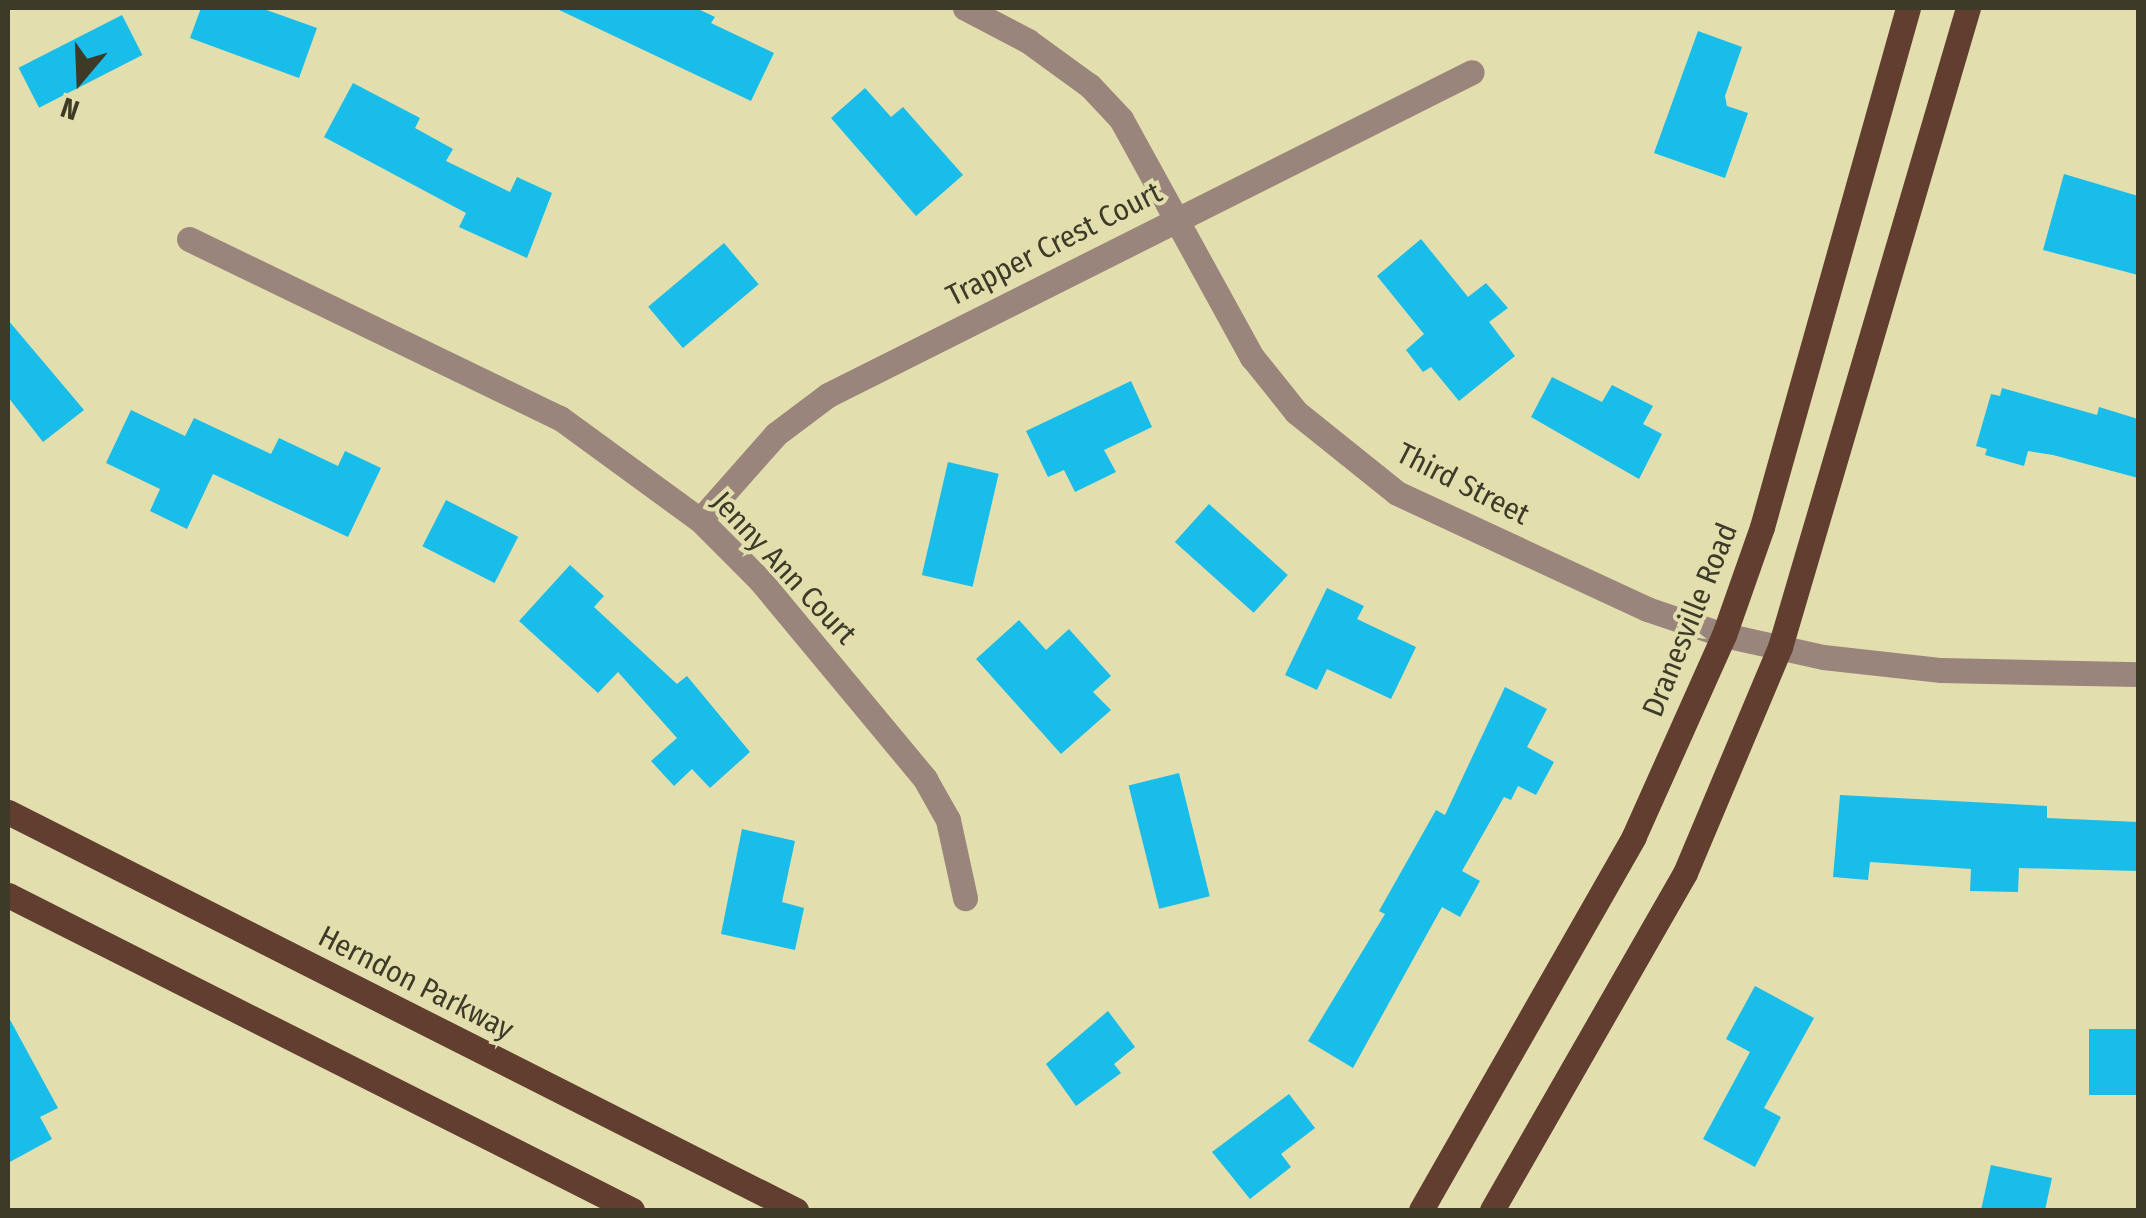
<!DOCTYPE html>
<html>
<head>
<meta charset="utf-8">
<style>
  body { margin:0 }
  #map { position:relative; width:2146px; height:1218px; overflow:hidden; background:#e2dead; font-family:"Fira Sans Condensed",sans-serif }
  div>[style] { position:absolute }
  [style*='--x'] { left:calc(var(--x)*1px); top:calc(var(--y)*1px); width:calc(var(--w)*1px); rotate:calc(var(--a)*1deg) }
  .building>* { inset:0; background:#18bdea; transform-origin:0 0 }
  .minor>* { height:25px; margin:-12.5px; padding:0 12.5px; transform-origin:12.5px; border-radius:12.5px; background:#9a857c }
  .major>* { height:25px; margin:-12.5px; padding:0 12.5px; transform-origin:12.5px; border-radius:12.5px; background:#613e30 }
  span { translate:-50% -50%; white-space:nowrap; text-align:center; line-height:1.15; -webkit-text-stroke:8px #e2dead; paint-order:stroke }
  .street-label { font-size:30px; color:#3d3b28 }
  .frame { position:absolute; inset:0; border:10px solid #3d3b28; pointer-events:none }
  .north { position:absolute; left:30px; top:30px; width:100px; height:100px; -webkit-text-stroke:8px #e2dead; paint-order:stroke; rotate:199deg; font-size:28px; font-weight:700; line-height:40px; text-align:center; color:#3d3b28 }
  .north::after { content:''; display:block; margin:auto; width:35px; height:45px; background:#3d3b28; clip-path:polygon(50% 0,100% 100%,50% 72%,0 100%) }
</style>
</head>
<body>
<div id="map">
  <div class="building">
    <div style="clip-path:polygon(201px 8px,261px 8px,317px 28px,299px 78px,190px 38px)"></div>
    <div style="clip-path:polygon(555px 8px,696px 8px,715px 17px,711px 23px,774px 53px,751px 101px)"></div>
    <div style="left:122px;top:15px;width:45px;height:116px;rotate:63deg"></div>
    <div style="clip-path:polygon(1698px 31px,1742px 47px,1725px 96px,1727px 106px,1748px 113px,1725px 178px,1654px 153px)"></div>
    <div style="clip-path:polygon(353px 83px,420px 118px,415px 128px,453px 149px,446px 161px,510px 192px,517px 177px,552px 193px,527px 258px,459px 227px,466px 213px,324px 137px)"></div>
    <div style="clip-path:polygon(865px 88px,891px 117px,903px 107px,963px 175px,916px 216px,831px 118px)"></div>
    <div style="clip-path:polygon(2064px 174px,2138px 196px,2138px 275px,2043px 250px)"></div>
    <div style="clip-path:polygon(1421px 239px,1468px 297px,1486px 283px,1508px 308px,1489px 322px,1515px 356px,1459px 401px,1431px 367px,1423px 372px,1406px 350px,1424px 334px,1377px 276px)"></div>
    <div style="left:724px;top:243px;width:54px;height:99px;rotate:50deg"></div>
    <div style="clip-path:polygon(8px 320px,84px 410px,43px 442px,8px 397px)"></div>
    <div style="clip-path:polygon(1552px 377px,1602px 402px,1612px 385px,1653px 406px,1643px 424px,1662px 434px,1639px 479px,1531px 417px)"></div>
    <div style="clip-path:polygon(1131px 381px,1152px 427px,1104px 450px,1116px 472px,1075px 492px,1064px 470px,1048px 477px,1026px 431px)"></div>
    <div style="clip-path:polygon(2002px 388px,2097px 415px,2099px 407px,2138px 419px,2138px 478px,2053px 455px,2028px 451px,2024px 466px,1985px 455px,1987px 449px,1976px 446px,1991px 394px,2000px 396px)"></div>
    <div style="clip-path:polygon(131px 410px,185px 436px,194px 418px,271px 454px,279px 438px,338px 466px,345px 451px,381px 468px,348px 537px,213px 474px,187px 529px,150px 511px,160px 489px,106px 463px)"></div>
    <div style="left:948px;top:462px;width:52px;height:116px;rotate:13deg"></div>
    <div style="left:446px;top:500px;width:81px;height:52px;rotate:27deg"></div>
    <div style="left:1209px;top:504px;width:106px;height:51px;rotate:42deg"></div>
    <div style="clip-path:polygon(570px 565px,604px 596px,594px 607px,677px 684px,687px 676px,750px 752px,710px 788px,692px 769px,674px 786px,651px 761px,677px 738px,618px 672px,598px 693px,519px 621px)"></div>
    <div style="clip-path:polygon(1327px 588px,1364px 606px,1357px 619px,1416px 647px,1391px 699px,1327px 669px,1317px 690px,1285px 675px)"></div>
    <div style="clip-path:polygon(1019px 620px,1046px 650px,1069px 629px,1111px 676px,1093px 692px,1111px 710px,1061px 754px,976px 659px)"></div>
    <div style="clip-path:polygon(1505px 687px,1547px 709px,1527px 747px,1554px 762px,1536px 795px,1518px 786px,1511px 800px,1504px 797px,1462px 871px,1480px 881px,1460px 917px,1442px 907px,1353px 1068px,1308px 1041px,1385px 914px,1379px 911px,1436px 810px,1445px 815px)"></div>
    <div style="left:1179px;top:773px;width:127px;height:52px;rotate:76deg"></div>
    <div style="clip-path:polygon(1840px 795px,2047px 806px,2047px 818px,2138px 822px,2138px 871px,2019px 868px,2018px 892px,1970px 891px,1971px 869px,1870px 862px,1868px 880px,1833px 877px)"></div>
    <div style="clip-path:polygon(742px 829px,795px 841px,782px 902px,804px 908px,795px 950px,721px 934px)"></div>
    <div style="clip-path:polygon(1755px 986px,1814px 1018px,1764px 1108px,1781px 1117px,1755px 1167px,1703px 1139px,1750px 1052px,1726px 1039px)"></div>
    <div style="clip-path:polygon(1108px 1011px,1135px 1047px,1114px 1064px,1121px 1073px,1076px 1106px,1046px 1064px)"></div>
    <div style="clip-path:polygon(8px 1016px,58px 1108px,40px 1117px,52px 1139px,8px 1163px)"></div>
    <div style="left:2138px;top:1029px;width:66px;height:49px;rotate:90deg"></div>
    <div style="clip-path:polygon(1289px 1094px,1315px 1128px,1281px 1154px,1291px 1167px,1250px 1199px,1212px 1152px)"></div>
    <div style="clip-path:polygon(1991px 1165px,2052px 1178px,2045px 1210px,1981px 1210px)"></div>
  </div>
  <div class="minor">
    <div style="--x:965;--y:8;--w:71;--a:27.6"></div>
    <div style="--x:1028;--y:41;--w:77;--a:36"></div>
    <div style="--x:1090;--y:86;--w:45;--a:46.8"></div>
    <div style="--x:1121;--y:119;--w:272;--a:61.2"></div>
    <div style="--x:1252;--y:357;--w:70;--a:51.3"></div>
    <div style="--x:1296;--y:412;--w:129;--a:38.7"></div>
    <div style="--x:1397;--y:493;--w:276;--a:24.9"></div>
    <div style="--x:1647;--y:609;--w:81;--a:18.7"></div>
    <div style="--x:1724;--y:635;--w:101;--a:12.5"></div>
    <div style="--x:1823;--y:657;--w:119;--a:6.3"></div>
    <div style="--x:1941;--y:670;--w:197;--a:1.2"></div>
    <div style="--x:189;--y:239;--w:412;--a:25.8"></div>
    <div style="--x:560;--y:418;--w:173;--a:36.1"></div>
    <div style="--x:700;--y:520;--w:85;--a:45"></div>
    <div style="--x:760;--y:580;--w:259;--a:50.3"></div>
    <div style="--x:925;--y:779;--w:47;--a:60.7"></div>
    <div style="--x:948;--y:820;--w:80;--a:77.7"></div>
    <div style="--x:700;--y:520;--w:115;--a:-48.5"></div>
    <div style="--x:776;--y:434;--w:65;--a:-36.9"></div>
    <div style="--x:828;--y:395;--w:720;--a:-26.64"></div>
  </div>
  <div class="major">
    <div style="--x:8;--y:812;--w:883;--a:26.8"></div>
    <div style="--x:8;--y:895;--w:699;--a:26.78"></div>
    <div style="--x:1421;--y:1210;--w:430;--a:-60.3"></div>
    <div style="--x:1634;--y:836;--w:220;--a:-65.9"></div>
    <div style="--x:1724;--y:635;--w:114;--a:-70.6"></div>
    <div style="--x:1762;--y:527;--w:539;--a:-74.29"></div>
    <div style="--x:1492;--y:1210;--w:388;--a:-60.2"></div>
    <div style="--x:1685;--y:873;--w:245;--a:-67.2"></div>
    <div style="--x:1780;--y:647;--w:666;--a:-73.61"></div>
  </div>
  <div class="street-label">
    <span style="left:1054px;top:244px;rotate:-27deg">Trapper Crest Court</span>
    <span style="left:1463px;top:484px;rotate:27deg">Third Street</span>
    <span style="left:784px;top:568px;rotate:47deg">Jenny Ann Court</span>
    <span style="left:1690px;top:620px;rotate:-68deg">Dranesville Road</span>
    <span style="left:416px;top:983px;rotate:27deg">Herndon Parkway</span>
  </div>
  <div class="frame"></div>
  <div class="north">N</div>
</div>
</body>
</html>
